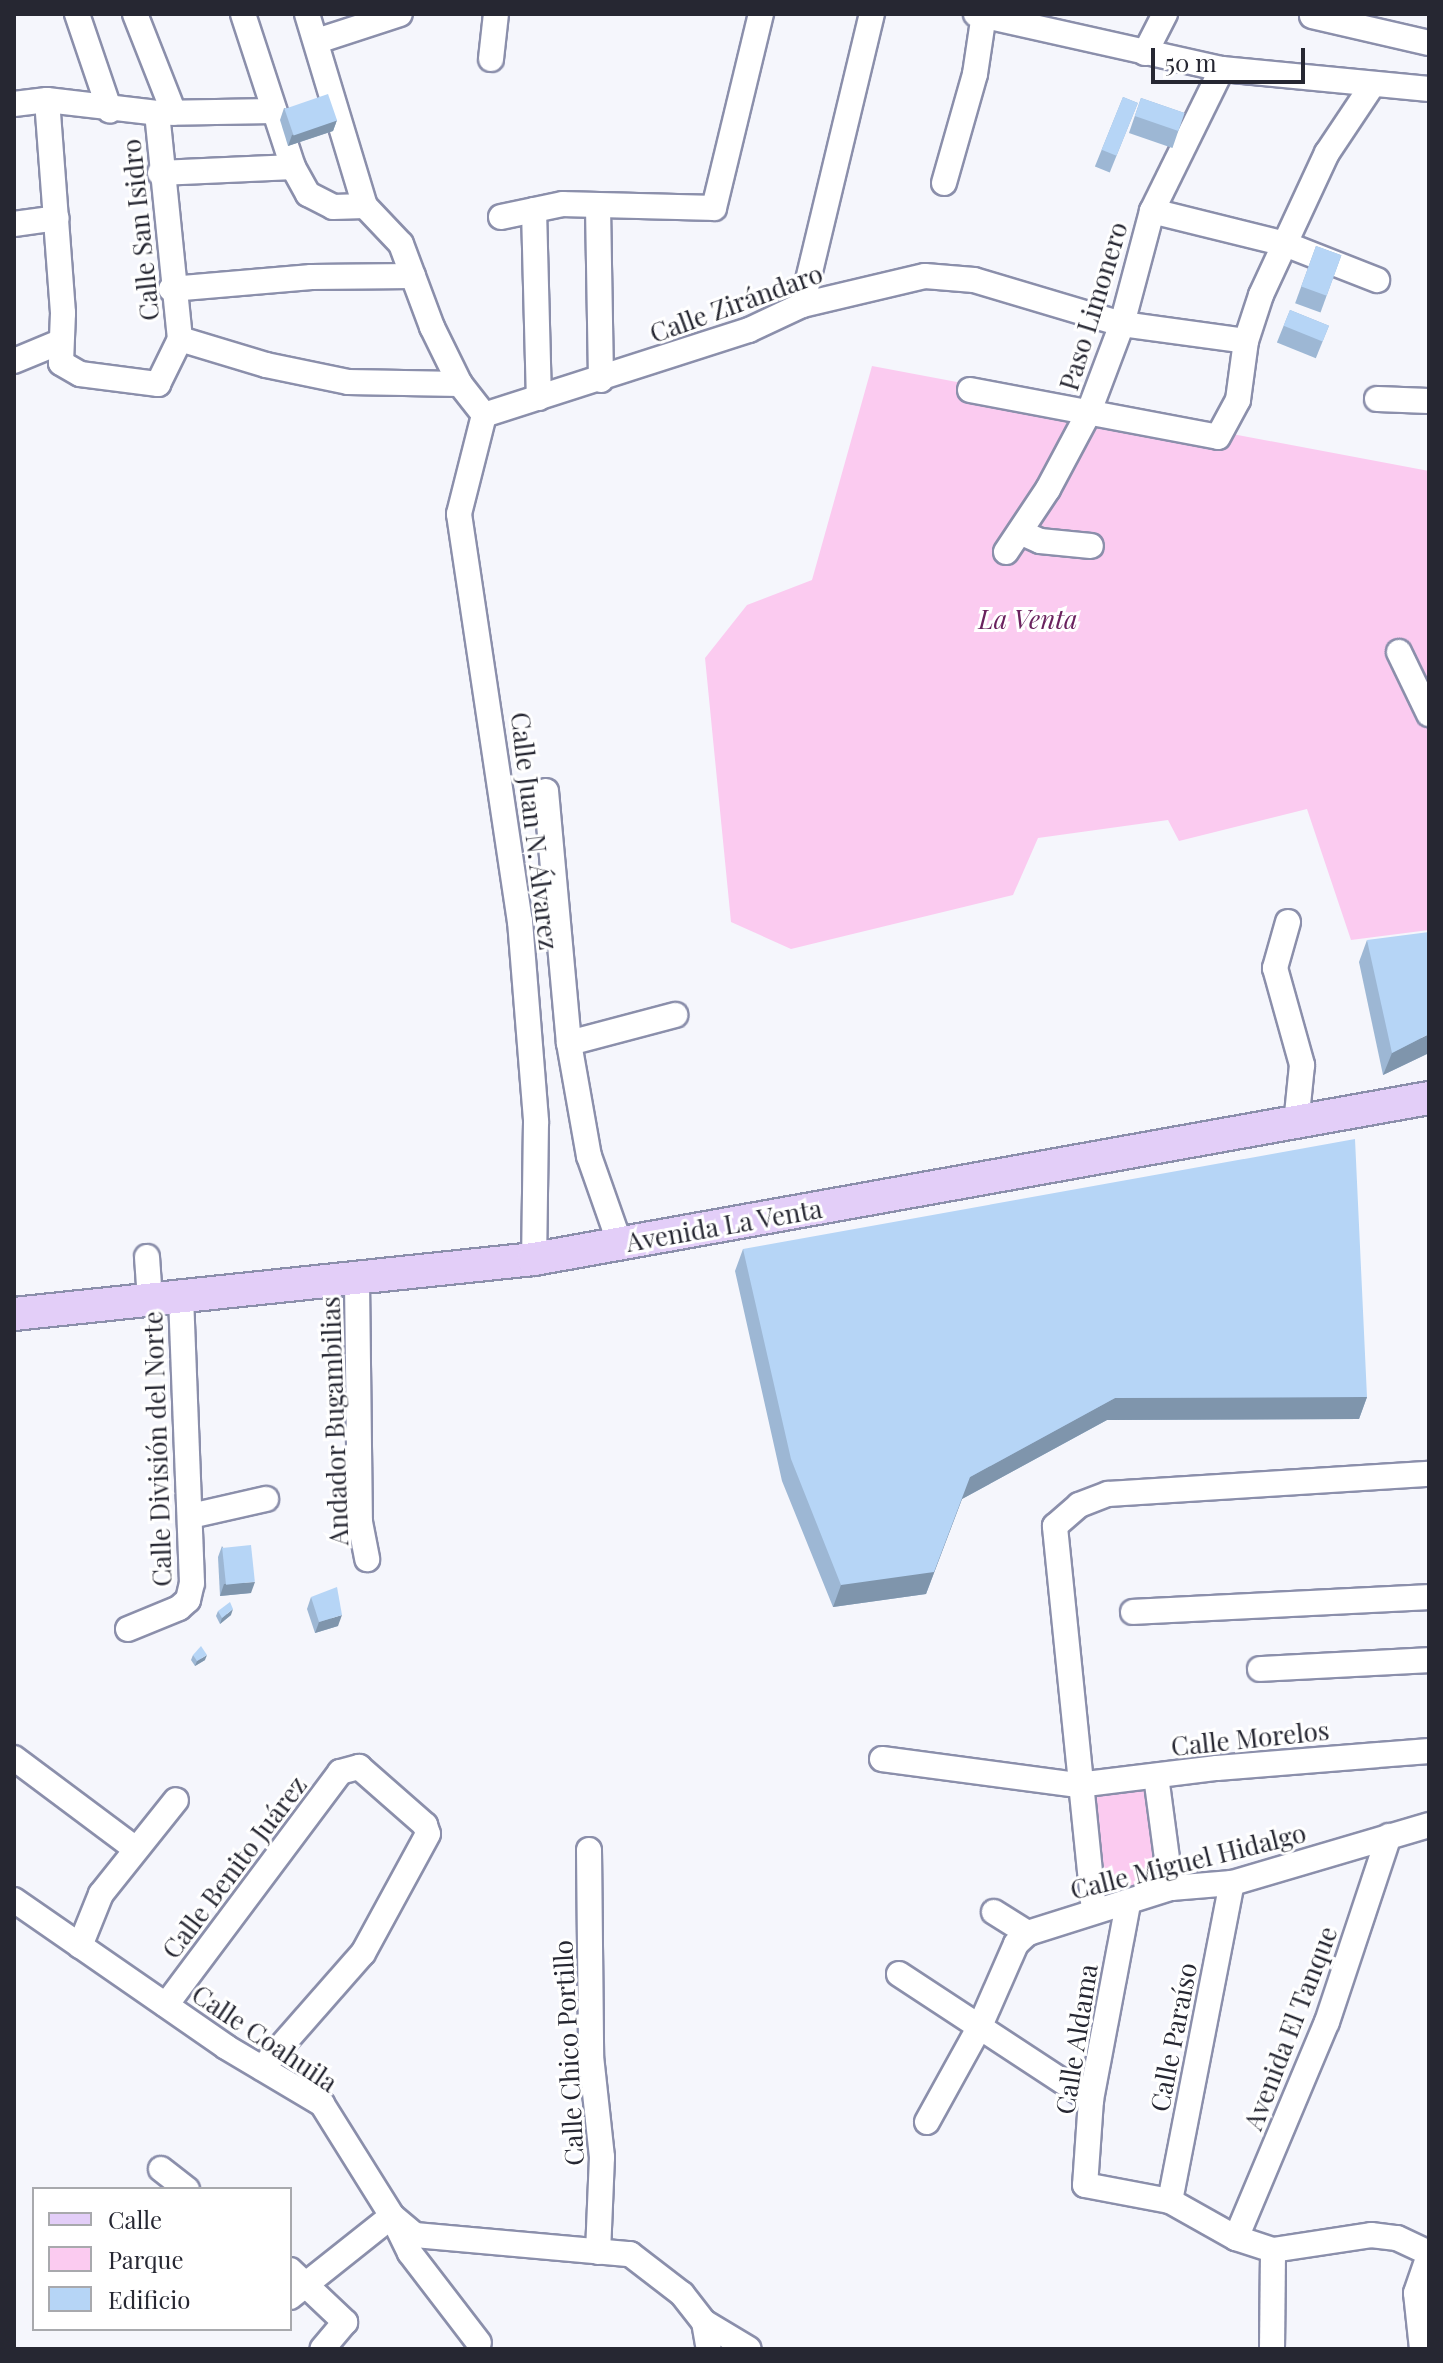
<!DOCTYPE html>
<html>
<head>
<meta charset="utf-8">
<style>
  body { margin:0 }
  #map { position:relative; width:1443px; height:2363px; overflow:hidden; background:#f5f6fc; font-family:"Playfair Display",serif }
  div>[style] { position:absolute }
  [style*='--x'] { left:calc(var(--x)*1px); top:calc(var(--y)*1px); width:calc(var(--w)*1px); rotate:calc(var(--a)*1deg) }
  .green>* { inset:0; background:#fbcbf0 }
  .roads { filter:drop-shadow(2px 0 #8b8fab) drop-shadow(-2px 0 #8b8fab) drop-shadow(0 2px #8b8fab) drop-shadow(0 -2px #8b8fab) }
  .minor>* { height:24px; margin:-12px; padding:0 12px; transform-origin:12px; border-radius:12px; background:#fff }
  .major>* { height:32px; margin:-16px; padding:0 16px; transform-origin:16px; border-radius:16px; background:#e3cef8 }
  .wall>* { inset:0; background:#9db7d4; transform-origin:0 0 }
  .shaded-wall>* { inset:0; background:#7f95ac }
  .building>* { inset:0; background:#b6d5f6; transform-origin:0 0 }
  span { translate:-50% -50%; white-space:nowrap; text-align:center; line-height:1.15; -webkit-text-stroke:6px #fff; paint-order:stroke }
  .street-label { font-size:26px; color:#262732 }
  .park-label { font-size:26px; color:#6a225e; font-style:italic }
  .frame { position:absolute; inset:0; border:16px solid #262732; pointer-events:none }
  .legend { position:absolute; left:32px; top:2187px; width:260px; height:144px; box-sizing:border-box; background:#fff; border:2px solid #a8a9ad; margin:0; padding:10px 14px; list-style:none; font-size:24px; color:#262732 }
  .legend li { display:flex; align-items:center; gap:16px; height:40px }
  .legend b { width:40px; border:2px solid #a8a9ad }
  .scale { position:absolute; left:1151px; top:48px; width:154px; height:36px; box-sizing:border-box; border:4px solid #262732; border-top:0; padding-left:10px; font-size:24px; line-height:28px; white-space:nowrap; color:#262732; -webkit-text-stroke:6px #fff; paint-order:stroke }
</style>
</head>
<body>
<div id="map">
  <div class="green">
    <div style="clip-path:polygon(872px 366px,1429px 471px,1429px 930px,1351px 940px,1307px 809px,1179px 841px,1168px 820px,1038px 838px,1013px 895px,791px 949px,731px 922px,705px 658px,747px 605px,812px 580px)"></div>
    <div style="clip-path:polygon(1148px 1788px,1162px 1883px,1103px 1891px,1094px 1790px)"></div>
  </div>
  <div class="roads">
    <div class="minor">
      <div style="--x:77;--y:14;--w:102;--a:71.2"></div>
      <div style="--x:135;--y:14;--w:106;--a:68.5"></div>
      <div style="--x:243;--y:14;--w:161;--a:71.9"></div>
      <div style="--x:293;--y:167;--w:31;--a:61"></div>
      <div style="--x:308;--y:194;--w:28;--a:27"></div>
      <div style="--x:333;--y:207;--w:32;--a:-2"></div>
      <div style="--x:307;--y:14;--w:201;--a:73.2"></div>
      <div style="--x:365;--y:206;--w:52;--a:46.5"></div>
      <div style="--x:401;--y:244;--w:89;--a:69.5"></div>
      <div style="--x:432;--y:327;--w:64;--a:63.8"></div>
      <div style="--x:460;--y:384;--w:39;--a:52"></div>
      <div style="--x:976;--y:14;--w:252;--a:12.6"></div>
      <div style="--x:1222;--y:69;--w:208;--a:5.5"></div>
      <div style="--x:1312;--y:16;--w:120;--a:13"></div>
      <div style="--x:317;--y:41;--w:87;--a:-18"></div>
      <div style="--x:1145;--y:53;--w:44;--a:-62.9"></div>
      <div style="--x:491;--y:59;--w:45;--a:-83.7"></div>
      <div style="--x:47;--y:100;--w:214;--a:85.7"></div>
      <div style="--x:63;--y:313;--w:50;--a:92.3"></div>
      <div style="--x:61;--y:363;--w:22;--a:30"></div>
      <div style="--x:80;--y:374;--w:79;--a:7.3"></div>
      <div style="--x:158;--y:384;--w:50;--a:-63.9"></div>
      <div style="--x:180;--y:339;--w:227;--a:-95.8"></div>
      <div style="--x:14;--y:104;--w:33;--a:-7"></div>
      <div style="--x:47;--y:100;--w:111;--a:6.7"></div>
      <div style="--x:157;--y:113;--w:117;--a:-1"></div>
      <div style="--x:160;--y:173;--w:133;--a:-2.6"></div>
      <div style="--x:944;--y:183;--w:113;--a:-74.1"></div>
      <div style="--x:975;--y:74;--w:61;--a:-81.5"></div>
      <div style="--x:598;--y:207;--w:173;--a:89"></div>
      <div style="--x:534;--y:210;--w:188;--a:88.5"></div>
      <div style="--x:1152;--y:211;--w:137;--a:13.9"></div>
      <div style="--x:1285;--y:244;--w:99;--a:21.4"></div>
      <div style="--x:501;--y:217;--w:63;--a:-11.8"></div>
      <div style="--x:563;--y:204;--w:151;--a:1.5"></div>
      <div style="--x:714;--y:208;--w:200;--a:-76.4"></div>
      <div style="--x:14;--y:224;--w:43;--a:-7.9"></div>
      <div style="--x:171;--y:289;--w:141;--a:-4.9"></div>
      <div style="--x:311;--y:277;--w:102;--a:-0.6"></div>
      <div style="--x:802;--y:305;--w:299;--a:-76.5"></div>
      <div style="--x:180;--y:339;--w:90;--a:16.8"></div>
      <div style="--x:266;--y:365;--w:84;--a:11.7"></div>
      <div style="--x:348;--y:382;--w:112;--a:1"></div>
      <div style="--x:14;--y:361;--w:50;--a:-22.4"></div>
      <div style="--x:970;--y:390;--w:252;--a:10.7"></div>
      <div style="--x:1218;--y:437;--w:42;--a:-61.6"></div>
      <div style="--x:1238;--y:400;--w:60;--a:-82.3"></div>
      <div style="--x:1246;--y:341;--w:48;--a:-71.9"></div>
      <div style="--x:1261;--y:295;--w:157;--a:-65.1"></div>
      <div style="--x:1327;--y:153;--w:79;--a:-56.3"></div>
      <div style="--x:1377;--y:399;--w:52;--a:2.2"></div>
      <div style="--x:484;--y:415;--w:102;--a:104.2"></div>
      <div style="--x:459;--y:514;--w:412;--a:81.5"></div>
      <div style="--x:520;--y:921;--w:202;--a:85.4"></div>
      <div style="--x:536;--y:1122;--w:137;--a:90.8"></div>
      <div style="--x:484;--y:415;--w:278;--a:-17.8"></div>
      <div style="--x:749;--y:330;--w:59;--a:-25.3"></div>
      <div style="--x:802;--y:305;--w:126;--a:-13.3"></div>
      <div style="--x:925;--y:276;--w:49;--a:4.7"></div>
      <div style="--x:974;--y:280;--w:154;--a:16.6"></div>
      <div style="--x:1122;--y:324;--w:125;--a:7.8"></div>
      <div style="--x:1020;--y:532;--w:22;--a:24"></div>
      <div style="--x:1040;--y:541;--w:51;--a:5.6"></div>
      <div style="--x:1006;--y:552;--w:76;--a:-56.3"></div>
      <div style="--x:1048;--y:489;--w:85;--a:-61.9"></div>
      <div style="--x:1088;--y:414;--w:96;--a:-69.3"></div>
      <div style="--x:1122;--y:324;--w:117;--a:-75.1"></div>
      <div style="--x:1152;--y:211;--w:158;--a:-63.8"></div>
      <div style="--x:1399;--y:652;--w:69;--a:64.2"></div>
      <div style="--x:546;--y:791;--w:253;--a:84.8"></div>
      <div style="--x:569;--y:1043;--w:115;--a:80"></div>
      <div style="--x:589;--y:1156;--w:93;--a:70.6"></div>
      <div style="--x:1288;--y:922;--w:48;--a:105.8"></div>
      <div style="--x:1275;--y:968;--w:101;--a:74.4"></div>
      <div style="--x:1302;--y:1065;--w:59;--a:95.8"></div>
      <div style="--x:569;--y:1043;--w:110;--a:-14.8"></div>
      <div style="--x:147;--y:1257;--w:43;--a:86"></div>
      <div style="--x:357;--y:1282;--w:240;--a:89.3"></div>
      <div style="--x:360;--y:1522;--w:38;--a:79"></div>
      <div style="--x:191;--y:1516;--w:77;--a:-12.8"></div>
      <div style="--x:1133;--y:1612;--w:296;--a:-2.9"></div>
      <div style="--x:128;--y:1629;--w:55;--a:-22.4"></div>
      <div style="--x:179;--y:1608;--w:12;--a:-42"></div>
      <div style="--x:188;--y:1600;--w:17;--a:-77"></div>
      <div style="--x:192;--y:1583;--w:287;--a:-92.2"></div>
      <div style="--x:1260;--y:1669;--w:169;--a:-3"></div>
      <div style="--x:14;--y:1758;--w:149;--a:36.8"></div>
      <div style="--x:882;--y:1759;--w:198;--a:7.6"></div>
      <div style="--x:1078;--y:1785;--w:140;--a:-7"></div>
      <div style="--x:1217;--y:1768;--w:213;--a:-4.6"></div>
      <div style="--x:1156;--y:1776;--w:113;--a:82.4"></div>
      <div style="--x:589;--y:1850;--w:206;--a:89.4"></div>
      <div style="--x:591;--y:2056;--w:102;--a:83.8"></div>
      <div style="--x:602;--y:2157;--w:95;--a:92.4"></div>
      <div style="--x:14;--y:1900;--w:258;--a:34.7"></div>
      <div style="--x:226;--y:2047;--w:112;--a:30.7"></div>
      <div style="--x:322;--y:2104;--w:132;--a:58"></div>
      <div style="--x:392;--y:2216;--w:30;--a:40"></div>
      <div style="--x:415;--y:2235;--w:216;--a:5.1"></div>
      <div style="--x:630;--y:2254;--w:66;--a:37.6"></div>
      <div style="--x:682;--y:2294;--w:36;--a:52"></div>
      <div style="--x:704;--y:2322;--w:27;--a:80"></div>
      <div style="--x:1128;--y:1904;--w:199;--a:100.7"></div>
      <div style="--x:1091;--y:2100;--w:85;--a:94"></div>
      <div style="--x:1085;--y:2185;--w:86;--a:10.7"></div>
      <div style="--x:1170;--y:2201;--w:76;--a:29.3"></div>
      <div style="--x:1236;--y:2238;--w:39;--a:18"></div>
      <div style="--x:1094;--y:1911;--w:387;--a:-95.8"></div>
      <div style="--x:1055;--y:1526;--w:32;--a:-41"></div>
      <div style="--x:1079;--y:1505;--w:31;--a:-21"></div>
      <div style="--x:1108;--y:1494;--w:322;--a:-3.6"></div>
      <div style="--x:994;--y:1912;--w:40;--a:32"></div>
      <div style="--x:80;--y:1946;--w:56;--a:-68"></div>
      <div style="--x:101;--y:1894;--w:120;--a:-51.4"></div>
      <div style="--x:899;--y:1974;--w:230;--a:33.3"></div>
      <div style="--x:166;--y:2005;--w:291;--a:-53.2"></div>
      <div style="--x:340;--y:1772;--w:20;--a:-15"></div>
      <div style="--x:359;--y:1767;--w:88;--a:41.3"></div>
      <div style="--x:425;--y:1825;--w:9;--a:72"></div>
      <div style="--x:428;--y:1834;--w:136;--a:118.6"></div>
      <div style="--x:363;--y:1953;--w:153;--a:131.3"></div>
      <div style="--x:927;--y:2122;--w:110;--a:-61.1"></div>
      <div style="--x:980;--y:2026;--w:90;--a:-66.3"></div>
      <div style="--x:1016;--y:1944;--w:16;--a:-43"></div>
      <div style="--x:1028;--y:1933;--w:150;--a:-17.5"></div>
      <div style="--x:1171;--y:1888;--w:61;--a:-4.7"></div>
      <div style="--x:1232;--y:1883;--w:205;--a:-16.4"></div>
      <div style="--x:161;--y:2169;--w:33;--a:38"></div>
      <div style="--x:1170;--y:2201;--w:324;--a:-79"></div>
      <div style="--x:1236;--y:2238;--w:234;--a:-67.2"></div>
      <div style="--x:1327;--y:2022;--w:196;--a:-71.6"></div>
      <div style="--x:1273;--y:2250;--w:99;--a:-8.7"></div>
      <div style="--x:1371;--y:2235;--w:26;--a:7"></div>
      <div style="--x:1397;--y:2238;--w:35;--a:25"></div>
      <div style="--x:290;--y:2270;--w:76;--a:43.4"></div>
      <div style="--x:345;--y:2322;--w:35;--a:130"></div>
      <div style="--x:290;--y:2297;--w:130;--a:-38.5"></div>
      <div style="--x:392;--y:2216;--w:41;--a:64.1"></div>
      <div style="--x:410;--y:2253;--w:113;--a:52.5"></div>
      <div style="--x:704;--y:2322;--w:52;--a:31"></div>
      <div style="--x:1272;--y:2349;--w:99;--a:-89.4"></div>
      <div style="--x:1422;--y:2349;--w:56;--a:-96.1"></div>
      <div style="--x:1416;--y:2293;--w:39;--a:-71"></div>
    </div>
    <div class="major">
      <div style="--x:14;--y:1314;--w:523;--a:-6.04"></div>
      <div style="--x:534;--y:1259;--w:909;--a:-10.2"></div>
    </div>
  </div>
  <div class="wall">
    <div style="left:1123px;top:97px;width:16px;height:75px;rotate:22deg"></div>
    <div style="left:1141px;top:98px;width:46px;height:37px;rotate:19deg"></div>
    <div style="clip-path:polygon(284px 108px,337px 120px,333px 131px,288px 146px,280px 120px)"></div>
    <div style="left:1316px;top:246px;width:27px;height:61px;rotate:20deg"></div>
    <div style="left:1290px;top:310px;width:42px;height:35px;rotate:22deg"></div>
    <div style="clip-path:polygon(1367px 940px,1429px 1053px,1383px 1075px,1359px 962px)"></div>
    <div style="clip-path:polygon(743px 1249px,1367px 1397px,1359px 1419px,1107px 1420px,962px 1499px,926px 1594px,833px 1607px,782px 1481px,735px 1271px)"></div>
    <div style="clip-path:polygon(222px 1546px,251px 1593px,220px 1596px,218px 1557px)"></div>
    <div style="clip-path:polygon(311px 1597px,338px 1626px,315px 1633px,307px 1609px)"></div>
    <div style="clip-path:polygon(218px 1611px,231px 1615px,220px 1624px,216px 1616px)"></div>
    <div style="clip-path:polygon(193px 1655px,205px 1660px,195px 1666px,191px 1660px)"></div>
  </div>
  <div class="shaded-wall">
    <div style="clip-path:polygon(337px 120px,333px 131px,288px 146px,292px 135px)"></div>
    <div style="clip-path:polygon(1429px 1034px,1429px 1053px,1383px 1075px,1392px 1053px)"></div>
    <div style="clip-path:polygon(1367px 1397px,1359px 1419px,1107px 1420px,962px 1499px,926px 1594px,833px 1607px,841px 1585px,970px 1477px,1115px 1398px)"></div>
    <div style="clip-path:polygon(255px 1582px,251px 1593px,220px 1596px,224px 1584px)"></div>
    <div style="clip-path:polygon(233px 1609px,231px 1615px,220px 1624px,222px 1618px)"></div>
    <div style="clip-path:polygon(342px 1615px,338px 1626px,315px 1633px,319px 1622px)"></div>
    <div style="clip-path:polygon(207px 1655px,205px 1660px,195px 1666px,197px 1661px)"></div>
  </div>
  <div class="building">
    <div style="left:328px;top:94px;width:28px;height:46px;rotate:71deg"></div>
    <div style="left:1123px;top:97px;width:16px;height:57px;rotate:22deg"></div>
    <div style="left:1141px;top:98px;width:46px;height:19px;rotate:19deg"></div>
    <div style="left:1316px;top:246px;width:27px;height:43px;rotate:20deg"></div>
    <div style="left:1290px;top:310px;width:42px;height:17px;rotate:22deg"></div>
    <div style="clip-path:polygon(1429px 932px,1429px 1034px,1392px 1053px,1367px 940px)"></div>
    <div style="clip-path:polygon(1355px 1139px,1367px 1397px,1115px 1398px,970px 1477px,934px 1572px,841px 1585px,791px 1459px,743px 1249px)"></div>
    <div style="left:251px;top:1545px;width:37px;height:29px;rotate:84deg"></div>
    <div style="clip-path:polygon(337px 1587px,342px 1615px,319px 1622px,311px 1597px)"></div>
    <div style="clip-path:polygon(230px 1602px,233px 1609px,222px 1618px,218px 1611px)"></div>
    <div style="clip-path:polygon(201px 1646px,207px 1655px,197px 1661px,193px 1655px)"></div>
  </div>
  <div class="street-label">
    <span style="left:140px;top:230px;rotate:-96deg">Calle San Isidro</span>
    <span style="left:736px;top:303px;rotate:-20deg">Calle Zirándaro</span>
    <span style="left:1093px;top:306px;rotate:-73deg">Paso Limonero</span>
    <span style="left:535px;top:831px;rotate:83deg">Calle Juan N. Álvarez</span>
    <span style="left:724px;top:1225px;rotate:-10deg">Avenida La Venta</span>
    <span style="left:334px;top:1421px;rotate:-92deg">Andador Bugambilias</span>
    <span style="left:157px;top:1449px;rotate:-92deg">Calle División del Norte</span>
    <span style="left:1250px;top:1738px;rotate:-6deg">Calle Morelos</span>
    <span style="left:1188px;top:1861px;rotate:-14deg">Calle Miguel Hidalgo</span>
    <span style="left:234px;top:1867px;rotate:-53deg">Calle Benito Juárez</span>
    <span style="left:1290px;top:2028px;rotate:-69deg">Avenida El Tanque</span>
    <span style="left:1173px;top:2037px;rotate:-79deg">Calle Paraíso</span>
    <span style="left:265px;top:2038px;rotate:34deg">Calle Coahuila</span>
    <span style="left:1076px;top:2039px;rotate:-81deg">Calle Aldama</span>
    <span style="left:568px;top:2053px;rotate:-93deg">Calle Chico Portillo</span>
  </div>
  <div class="park-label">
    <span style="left:1028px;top:619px">La Venta</span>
  </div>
  <div class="frame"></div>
  <ul class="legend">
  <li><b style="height:10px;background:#e3cef8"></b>Calle</li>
  <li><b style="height:22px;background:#fbcbf0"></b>Parque</li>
  <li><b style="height:22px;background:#b6d5f6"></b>Edificio</li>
  </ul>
  <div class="scale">50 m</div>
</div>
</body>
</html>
